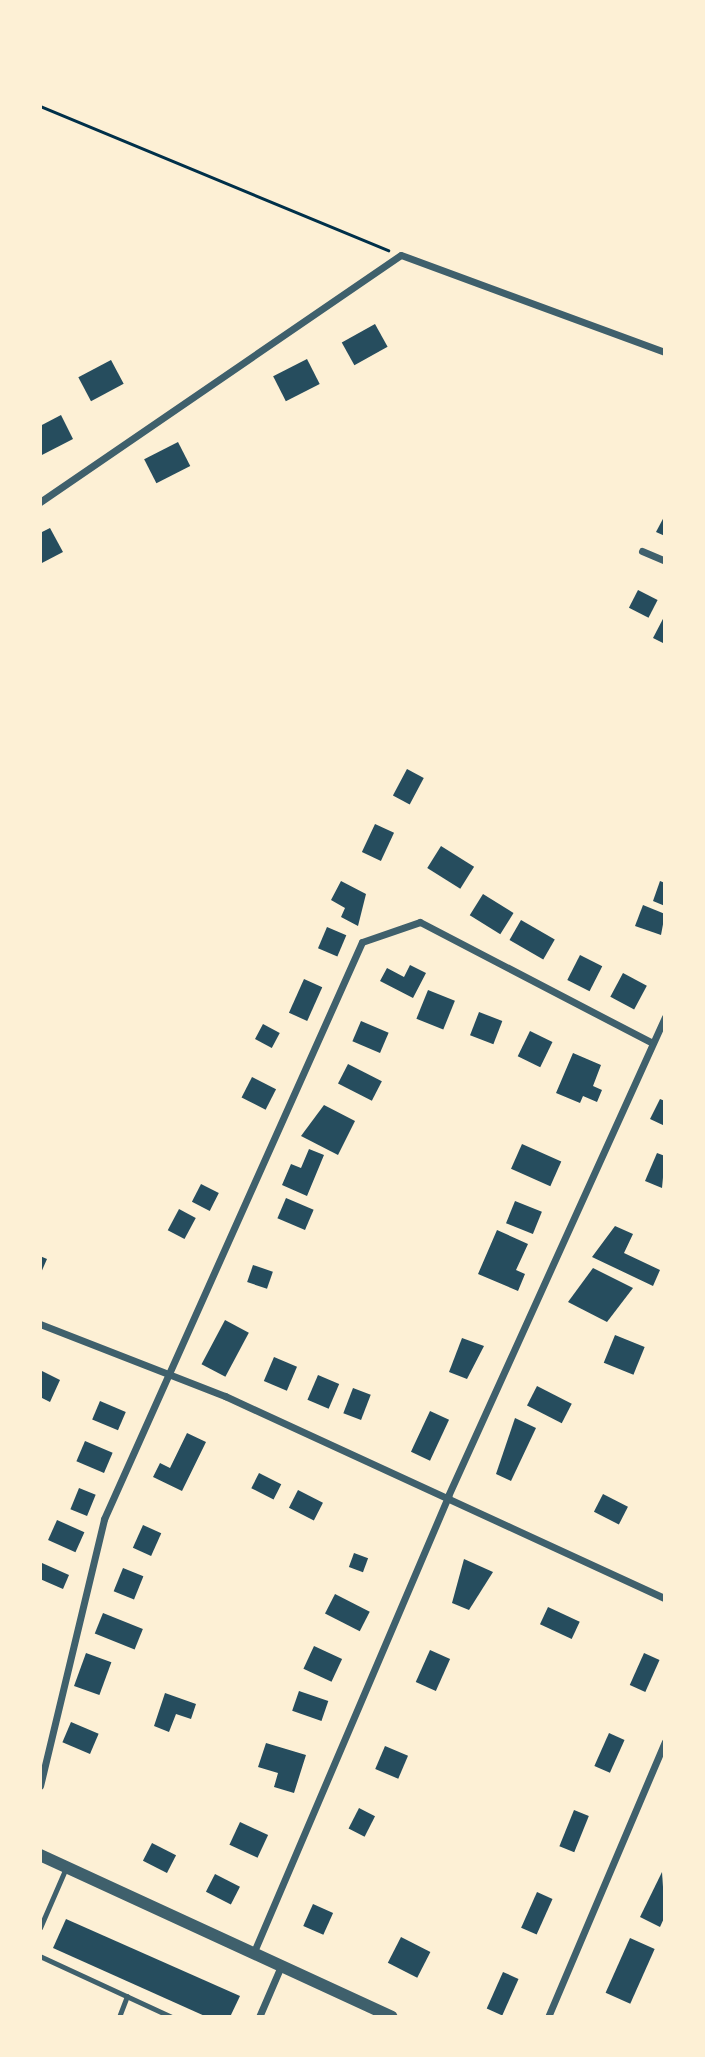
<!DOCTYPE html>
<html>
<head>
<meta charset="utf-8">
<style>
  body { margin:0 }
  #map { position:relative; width:705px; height:2057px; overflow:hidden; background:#fdf0d5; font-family:Ubuntu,sans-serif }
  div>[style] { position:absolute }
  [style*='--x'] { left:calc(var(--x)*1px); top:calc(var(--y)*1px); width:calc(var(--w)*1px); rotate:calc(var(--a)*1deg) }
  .building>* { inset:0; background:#264d5e; transform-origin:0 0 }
  .path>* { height:2.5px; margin:-1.25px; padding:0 1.25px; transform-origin:1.25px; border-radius:1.25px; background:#003049 }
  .service>* { height:4.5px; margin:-2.25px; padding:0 2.25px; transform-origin:2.25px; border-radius:2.25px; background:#3f606c }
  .minor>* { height:7px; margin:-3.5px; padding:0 3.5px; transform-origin:3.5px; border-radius:3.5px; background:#3f606c }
  .tertiary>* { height:12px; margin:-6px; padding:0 6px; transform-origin:6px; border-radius:6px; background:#3f606c }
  span { translate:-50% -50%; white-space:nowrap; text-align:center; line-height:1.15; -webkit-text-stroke:7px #fdf0d5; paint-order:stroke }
  .frame { position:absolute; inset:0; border:42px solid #fdf0d5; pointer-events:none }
</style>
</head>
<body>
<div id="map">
  <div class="building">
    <div style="left:375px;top:324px;width:26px;height:38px;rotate:61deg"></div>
    <div style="left:307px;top:359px;width:28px;height:38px;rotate:63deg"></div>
    <div style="left:111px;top:360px;width:27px;height:37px;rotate:62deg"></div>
    <div style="clip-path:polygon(61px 415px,73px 439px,40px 456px,40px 426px)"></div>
    <div style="left:178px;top:442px;width:27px;height:38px;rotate:63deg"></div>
    <div style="clip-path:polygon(665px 515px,665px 536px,656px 532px)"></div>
    <div style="clip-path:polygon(50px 528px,63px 552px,40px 564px,40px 533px)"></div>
    <div style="left:638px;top:590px;width:22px;height:20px;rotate:27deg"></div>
    <div style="clip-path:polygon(665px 615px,665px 644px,653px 638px)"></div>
    <div style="left:407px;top:769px;width:19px;height:30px;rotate:28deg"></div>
    <div style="left:375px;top:824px;width:21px;height:31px;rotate:25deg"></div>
    <div style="left:441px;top:846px;width:39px;height:26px;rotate:32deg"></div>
    <div style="clip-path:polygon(341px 881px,366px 894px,358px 926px,341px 917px,345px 908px,331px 900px)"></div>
    <div style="clip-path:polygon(660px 881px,665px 883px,665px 906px,653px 901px)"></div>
    <div style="left:483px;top:894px;width:36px;height:25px;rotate:32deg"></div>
    <div style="clip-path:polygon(643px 905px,665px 914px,661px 935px,635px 926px)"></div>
    <div style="left:521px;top:920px;width:39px;height:23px;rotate:30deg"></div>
    <div style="left:327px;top:927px;width:21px;height:23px;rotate:23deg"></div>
    <div style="left:580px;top:955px;width:25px;height:28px;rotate:27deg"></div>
    <div style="clip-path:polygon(410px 965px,426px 973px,413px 998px,380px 981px,387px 968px,404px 977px)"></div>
    <div style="left:623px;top:973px;width:27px;height:27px;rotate:28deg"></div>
    <div style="left:304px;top:979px;width:20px;height:37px;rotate:24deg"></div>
    <div style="left:428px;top:990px;width:29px;height:31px;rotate:22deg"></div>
    <div style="left:479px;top:1012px;width:25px;height:25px;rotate:21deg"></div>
    <div style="left:361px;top:1021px;width:30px;height:22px;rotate:23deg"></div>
    <div style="left:263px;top:1024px;width:19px;height:17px;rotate:28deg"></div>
    <div style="left:530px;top:1031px;width:25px;height:28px;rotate:26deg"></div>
    <div style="clip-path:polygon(573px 1053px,601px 1065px,593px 1086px,602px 1090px,597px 1102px,583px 1096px,580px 1103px,556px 1093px)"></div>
    <div style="left:348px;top:1064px;width:38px;height:22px;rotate:27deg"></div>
    <div style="left:252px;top:1077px;width:27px;height:23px;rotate:27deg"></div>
    <div style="clip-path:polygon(660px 1099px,665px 1101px,665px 1126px,650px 1119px)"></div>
    <div style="clip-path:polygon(324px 1105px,355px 1121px,338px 1155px,301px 1136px)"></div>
    <div style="left:522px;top:1144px;width:43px;height:27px;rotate:24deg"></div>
    <div style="clip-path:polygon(309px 1149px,324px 1155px,307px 1196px,282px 1185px,291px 1164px,301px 1168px)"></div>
    <div style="clip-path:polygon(657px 1153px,665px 1156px,662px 1188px,645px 1181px)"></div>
    <div style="left:201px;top:1184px;width:20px;height:20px;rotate:27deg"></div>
    <div style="left:286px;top:1198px;width:30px;height:22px;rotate:23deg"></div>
    <div style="left:515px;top:1201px;width:29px;height:24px;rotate:22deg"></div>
    <div style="left:179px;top:1209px;width:19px;height:24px;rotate:28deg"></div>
    <div style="clip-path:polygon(615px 1226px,633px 1234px,624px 1253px,660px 1270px,653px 1286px,592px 1257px)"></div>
    <div style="clip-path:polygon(497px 1230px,528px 1244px,516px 1270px,525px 1274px,518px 1291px,478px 1274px)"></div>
    <div style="clip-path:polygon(40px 1256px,47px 1259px,40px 1275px)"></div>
    <div style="left:253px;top:1265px;width:21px;height:18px;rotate:19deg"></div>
    <div style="clip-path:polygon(593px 1268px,633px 1288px,607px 1322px,568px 1302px)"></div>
    <div style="left:225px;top:1320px;width:27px;height:50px;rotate:28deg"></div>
    <div style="left:615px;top:1335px;width:32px;height:30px;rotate:22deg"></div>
    <div style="clip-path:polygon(462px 1338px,484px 1346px,467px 1379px,449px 1372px)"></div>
    <div style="left:274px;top:1357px;width:25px;height:26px;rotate:23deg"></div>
    <div style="clip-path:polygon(42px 1371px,60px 1380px,50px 1402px,40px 1397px)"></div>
    <div style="left:318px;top:1375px;width:23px;height:27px;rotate:23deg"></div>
    <div style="left:537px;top:1386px;width:39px;height:22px;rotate:27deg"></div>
    <div style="left:353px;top:1388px;width:19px;height:27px;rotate:21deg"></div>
    <div style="left:100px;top:1401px;width:28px;height:20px;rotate:23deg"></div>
    <div style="left:430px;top:1411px;width:21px;height:45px;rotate:25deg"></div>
    <div style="clip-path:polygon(515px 1418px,536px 1428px,511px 1481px,496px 1474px)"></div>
    <div style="clip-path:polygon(187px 1433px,206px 1442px,182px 1491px,153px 1477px,160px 1463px,170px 1468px)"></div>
    <div style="left:85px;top:1441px;width:30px;height:22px;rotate:23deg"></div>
    <div style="left:259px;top:1473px;width:25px;height:17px;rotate:27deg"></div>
    <div style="left:79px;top:1488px;width:18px;height:23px;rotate:22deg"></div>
    <div style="left:298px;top:1490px;width:28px;height:20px;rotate:27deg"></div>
    <div style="left:603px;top:1494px;width:28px;height:20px;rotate:27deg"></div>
    <div style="left:57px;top:1520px;width:30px;height:22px;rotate:24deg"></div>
    <div style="left:143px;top:1525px;width:20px;height:25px;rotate:24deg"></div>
    <div style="left:354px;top:1553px;width:15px;height:15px;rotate:20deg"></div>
    <div style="clip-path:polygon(464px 1559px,493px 1572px,469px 1610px,452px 1603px)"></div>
    <div style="clip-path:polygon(42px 1563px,69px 1575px,63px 1589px,40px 1579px)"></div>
    <div style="left:123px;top:1568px;width:22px;height:25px;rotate:22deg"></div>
    <div style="left:335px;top:1594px;width:39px;height:22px;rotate:27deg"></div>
    <div style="left:548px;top:1607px;width:35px;height:19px;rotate:25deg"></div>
    <div style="left:103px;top:1613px;width:43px;height:22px;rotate:22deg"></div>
    <div style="left:314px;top:1646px;width:31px;height:25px;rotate:25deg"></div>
    <div style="left:430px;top:1650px;width:22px;height:35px;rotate:24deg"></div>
    <div style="left:86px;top:1653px;width:27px;height:35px;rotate:20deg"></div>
    <div style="left:644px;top:1653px;width:17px;height:35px;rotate:24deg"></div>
    <div style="left:299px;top:1691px;width:31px;height:21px;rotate:19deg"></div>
    <div style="clip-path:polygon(165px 1693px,196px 1704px,191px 1719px,176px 1714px,169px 1732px,154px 1726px)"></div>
    <div style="left:71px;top:1722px;width:30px;height:22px;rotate:23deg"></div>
    <div style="left:609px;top:1733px;width:17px;height:36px;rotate:24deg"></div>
    <div style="clip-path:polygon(266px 1743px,306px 1755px,294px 1793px,274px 1787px,278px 1773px,258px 1767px)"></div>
    <div style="left:385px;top:1746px;width:25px;height:25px;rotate:23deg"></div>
    <div style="left:359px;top:1808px;width:18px;height:23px;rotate:27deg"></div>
    <div style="left:574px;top:1810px;width:16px;height:39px;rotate:22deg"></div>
    <div style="left:240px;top:1822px;width:31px;height:25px;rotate:25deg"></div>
    <div style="left:152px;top:1843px;width:27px;height:20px;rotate:27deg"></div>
    <div style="clip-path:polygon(662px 1872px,665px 1916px,660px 1927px,640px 1917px)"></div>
    <div style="left:215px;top:1874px;width:28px;height:20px;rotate:27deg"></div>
    <div style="left:537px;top:1892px;width:17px;height:39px;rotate:24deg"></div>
    <div style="left:313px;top:1904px;width:22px;height:24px;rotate:24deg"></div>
    <div style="clip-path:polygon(66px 1919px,240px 1996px,230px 2017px,207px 2017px,53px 1948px)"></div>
    <div style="left:401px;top:1937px;width:33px;height:29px;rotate:27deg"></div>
    <div style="left:630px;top:1938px;width:27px;height:60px;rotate:24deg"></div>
    <div style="left:503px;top:1972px;width:17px;height:40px;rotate:24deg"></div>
  </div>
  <div class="path">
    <div style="--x:40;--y:106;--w:377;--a:22.5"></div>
  </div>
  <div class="service">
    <div style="--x:40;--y:1928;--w:65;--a:-66.6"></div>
    <div style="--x:40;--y:1956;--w:145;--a:24.8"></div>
    <div style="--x:119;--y:2017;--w:22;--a:-69"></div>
  </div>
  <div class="minor">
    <div style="--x:40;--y:502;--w:437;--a:-34.4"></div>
    <div style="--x:401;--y:255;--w:281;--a:20.2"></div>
    <div style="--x:642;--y:551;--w:25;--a:23"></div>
    <div style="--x:40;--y:1324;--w:199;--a:21.3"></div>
    <div style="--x:225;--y:1396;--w:484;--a:24.7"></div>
    <div style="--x:40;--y:1786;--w:275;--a:-76.5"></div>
    <div style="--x:104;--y:1519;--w:632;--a:-65.91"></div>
    <div style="--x:362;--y:942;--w:61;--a:-19"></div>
    <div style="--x:420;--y:922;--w:262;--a:27.5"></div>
    <div style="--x:253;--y:1954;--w:498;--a:-66.9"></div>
    <div style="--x:448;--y:1496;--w:526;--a:-65.63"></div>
    <div style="--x:259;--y:2017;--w:56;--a:-66.7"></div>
    <div style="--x:548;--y:2017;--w:299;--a:-67"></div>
  </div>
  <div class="tertiary">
    <div style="--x:40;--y:1855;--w:387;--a:24.7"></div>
  </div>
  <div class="frame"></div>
</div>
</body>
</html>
